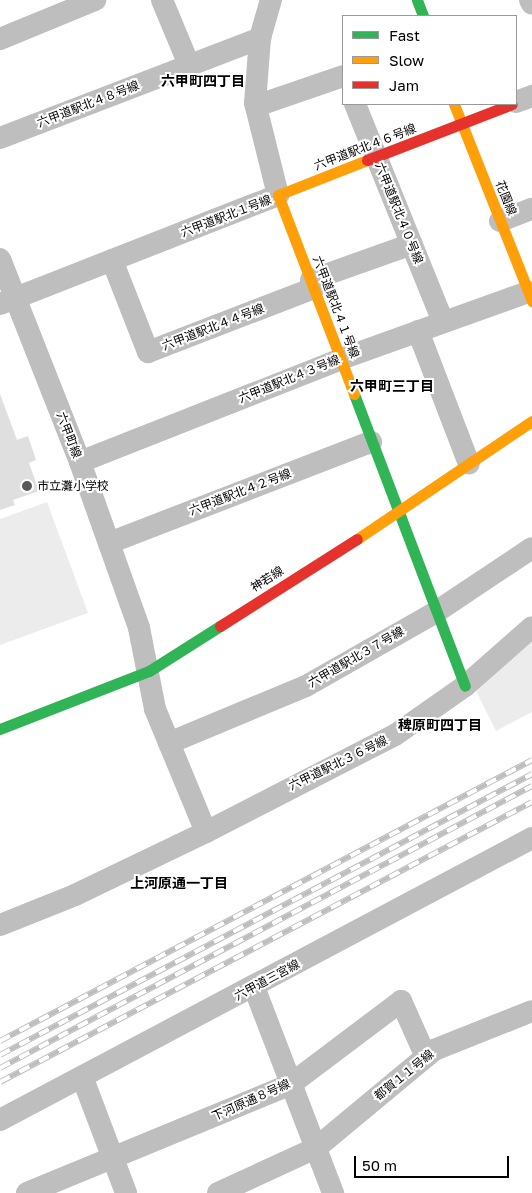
<!DOCTYPE html>
<html>
<head>
<meta charset="utf-8">
<style>
  body { margin:0 }
  #map { position:relative; width:532px; height:1193px; overflow:hidden; background:#fff; font-family:"Golos Text","Noto Sans JP",sans-serif }
  div>[style] { position:absolute }
  [style*='--x'] { left:calc(var(--x)*1px); top:calc(var(--y)*1px); width:calc(var(--w)*1px); rotate:calc(var(--a)*1deg) }
  .green>* { inset:0; background:#ececec }
  .building>* { inset:0; background:#dfdfdf }
  .street>* { height:22px; margin:-11px; padding:0 11px; transform-origin:11px; border-radius:11px; background:#bebebe }
  .fast>* { height:11px; margin:-5.5px; padding:0 5.5px; transform-origin:5.5px; border-radius:5.5px; background:#30b455 }
  .slow>* { height:11px; margin:-5.5px; padding:0 5.5px; transform-origin:5.5px; border-radius:5.5px; background:#ff9f0a }
  .jam>* { height:11px; margin:-5.5px; padding:0 5.5px; transform-origin:5.5px; border-radius:5.5px; background:#e5322d }
  .rail>* { height:5.5px; margin-top:-2.75px; transform-origin:0; background:repeating-linear-gradient(90deg,#fff 0 11px,#bebebe 0 22px); box-sizing:border-box; border-block:1px solid #bebebe }
  .dots>* { width:14px; height:14px; translate:-50% -50%; box-sizing:border-box; border:2px solid #fff; border-radius:50% }
  span { translate:-50% -50%; white-space:nowrap; text-align:center; line-height:1.15; -webkit-text-stroke:4px #fff; paint-order:stroke }
  .street-label { font-size:12px; color:#000 }
  .poi-label { font-size:12px; color:#000 }
  .left { translate:0 -50%; text-align:left }
  .neighbourhood-label { font-size:14px; color:#000; font-weight:700 }
  .legend { position:absolute; left:342px; top:15px; width:175px; height:90px; box-sizing:border-box; background:#fff; border:1px solid #999; margin:0; padding:6px 9px; list-style:none; font-size:15px; color:#000 }
  .legend li { display:flex; align-items:center; gap:10px; height:25px }
  .legend b { width:25px; border:1px solid #999 }
  .scale { position:absolute; left:354px; top:1156px; width:155px; height:22px; box-sizing:border-box; border:2px solid #000; border-top:0; padding-left:6px; font-size:15px; line-height:18px; white-space:nowrap; color:#000; -webkit-text-stroke:4px #fff; paint-order:stroke }
</style>
</head>
<body>
<div id="map">
  <div class="green">
    <div style="clip-path:polygon(47px 502px,88px 613px,0 645px,0 519px)"></div>
    <div style="clip-path:polygon(532px 639px,532px 712px,496px 731px,476px 691px)"></div>
  </div>
  <div class="building">
    <div style="clip-path:polygon(0 394px,17px 440px,28px 436px,36px 460px,29px 463px,39px 491px,13px 500px,15px 505px,0 510px)"></div>
  </div>
  <div class="street">
    <div style="--x:162;--y:0;--w:70;--a:67.4"></div>
    <div style="--x:530;--y:0;--w:4;--a:63"></div>
    <div style="--x:0;--y:39;--w:103;--a:-22.3"></div>
    <div style="--x:516;--y:102;--w:17;--a:-21"></div>
    <div style="--x:355;--y:104;--w:235;--a:68"></div>
    <div style="--x:256;--y:106;--w:92;--a:-19"></div>
    <div style="--x:0;--y:138;--w:279;--a:-21"></div>
    <div style="--x:500;--y:221;--w:34;--a:-21"></div>
    <div style="--x:0;--y:259;--w:218;--a:68.5"></div>
    <div style="--x:80;--y:462;--w:176;--a:70.4"></div>
    <div style="--x:139;--y:628;--w:83;--a:78.8"></div>
    <div style="--x:155;--y:709;--w:133;--a:67.5"></div>
    <div style="--x:112;--y:260;--w:99;--a:68.6"></div>
    <div style="--x:148;--y:352;--w:178;--a:-21.1"></div>
    <div style="--x:311;--y:280;--w:107;--a:-19.6"></div>
    <div style="--x:0;--y:304;--w:299;--a:-21.4"></div>
    <div style="--x:278;--y:195;--w:95;--a:-104"></div>
    <div style="--x:255;--y:103;--w:65;--a:-85.6"></div>
    <div style="--x:260;--y:38;--w:40;--a:-74"></div>
    <div style="--x:418;--y:331;--w:142;--a:69"></div>
    <div style="--x:80;--y:462;--w:281;--a:-21.5"></div>
    <div style="--x:341;--y:359;--w:199;--a:-19.7"></div>
    <div style="--x:109;--y:543;--w:281;--a:-21.1"></div>
    <div style="--x:169;--y:743;--w:148;--a:-22.6"></div>
    <div style="--x:306;--y:686;--w:150;--a:-29.6"></div>
    <div style="--x:436;--y:612;--w:115;--a:-33.7"></div>
    <div style="--x:0;--y:925;--w:81;--a:-21.8"></div>
    <div style="--x:75;--y:895;--w:145;--a:-25.7"></div>
    <div style="--x:206;--y:832;--w:212;--a:-27.2"></div>
    <div style="--x:395;--y:735;--w:85;--a:-35"></div>
    <div style="--x:465;--y:686;--w:89;--a:-41.4"></div>
    <div style="--x:254;--y:987;--w:221;--a:69"></div>
    <div style="--x:83;--y:1079;--w:122;--a:69.3"></div>
    <div style="--x:0;--y:1120;--w:602;--a:-27.93"></div>
    <div style="--x:27;--y:1193;--w:286;--a:-22.4"></div>
    <div style="--x:291;--y:1084;--w:138;--a:-37"></div>
    <div style="--x:401;--y:1001;--w:61;--a:65.9"></div>
    <div style="--x:218;--y:1193;--w:108;--a:-24.7"></div>
    <div style="--x:316;--y:1148;--w:153;--a:-39.7"></div>
    <div style="--x:434;--y:1050;--w:105;--a:-21.7"></div>
  </div>
  <div class="fast">
    <div style="--x:417;--y:0;--w:17;--a:69"></div>
    <div style="--x:354;--y:394;--w:312;--a:69.2"></div>
    <div style="--x:0;--y:729;--w:160;--a:-21.3"></div>
    <div style="--x:149;--y:671;--w:84;--a:-32.4"></div>
  </div>
  <div class="slow">
    <div style="--x:454;--y:104;--w:212;--a:68.4"></div>
    <div style="--x:354;--y:394;--w:213;--a:-110.9"></div>
    <div style="--x:278;--y:195;--w:96;--a:-21.5"></div>
    <div style="--x:357;--y:539;--w:211;--a:-34"></div>
  </div>
  <div class="jam">
    <div style="--x:367;--y:160;--w:155;--a:-21.1"></div>
    <div style="--x:220;--y:626;--w:162;--a:-32.4"></div>
  </div>
  <div class="rail">
    <div style="--x:0;--y:1041;--w:602;--a:-27.84"></div>
    <div style="--x:0;--y:1055;--w:602;--a:-27.84"></div>
    <div style="--x:0;--y:1068;--w:602;--a:-27.93"></div>
    <div style="--x:0;--y:1082;--w:601;--a:-27.76"></div>
  </div>
  <div class="dots">
    <div style="left:27px;top:486px;background:#595959"></div>
  </div>
  <div class="street-label">
    <span style="left:88px;top:104px;rotate:-21deg">六甲道駅北４８号線</span>
    <span style="left:365px;top:147px;rotate:-21deg">六甲道駅北４６号線</span>
    <span style="left:506px;top:198px;rotate:68deg">花園線</span>
    <span style="left:399px;top:213px;rotate:68deg">六甲道駅北４０号線</span>
    <span style="left:226px;top:216px;rotate:-21deg">六甲道駅北１号線</span>
    <span style="left:336px;top:307px;rotate:69deg">六甲道駅北４１号線</span>
    <span style="left:213px;top:327px;rotate:-21deg">六甲道駅北４４号線</span>
    <span style="left:289px;top:379px;rotate:-22deg">六甲道駅北４３号線</span>
    <span style="left:69px;top:435px;rotate:69deg">六甲町線</span>
    <span style="left:240px;top:492px;rotate:-21deg">六甲道駅北４２号線</span>
    <span style="left:267px;top:579px;rotate:-32deg">神若線</span>
    <span style="left:356px;top:657px;rotate:-30deg">六甲道駅北３７号線</span>
    <span style="left:338px;top:763px;rotate:-26deg">六甲道駅北３６号線</span>
    <span style="left:267px;top:980px;rotate:-28deg">六甲道三宮線</span>
    <span style="left:404px;top:1075px;rotate:-39deg">都賀１１号線</span>
    <span style="left:251px;top:1100px;rotate:-24deg">下河原通８号線</span>
  </div>
  <div class="poi-label">
    <span class="left" style="left:37px;top:486px">市立灘小学校</span>
  </div>
  <div class="neighbourhood-label">
    <span style="left:203px;top:81px">六甲町四丁目</span>
    <span style="left:392px;top:386px">六甲町三丁目</span>
    <span style="left:440px;top:725px">稗原町四丁目</span>
    <span style="left:179px;top:883px">上河原通一丁目</span>
  </div>
  <ul class="legend">
  <li><b style="height:6px;background:#30b455"></b>Fast</li>
  <li><b style="height:6px;background:#ff9f0a"></b>Slow</li>
  <li><b style="height:6px;background:#e5322d"></b>Jam</li>
  </ul>
  <div class="scale">50 m</div>
</div>
</body>
</html>
